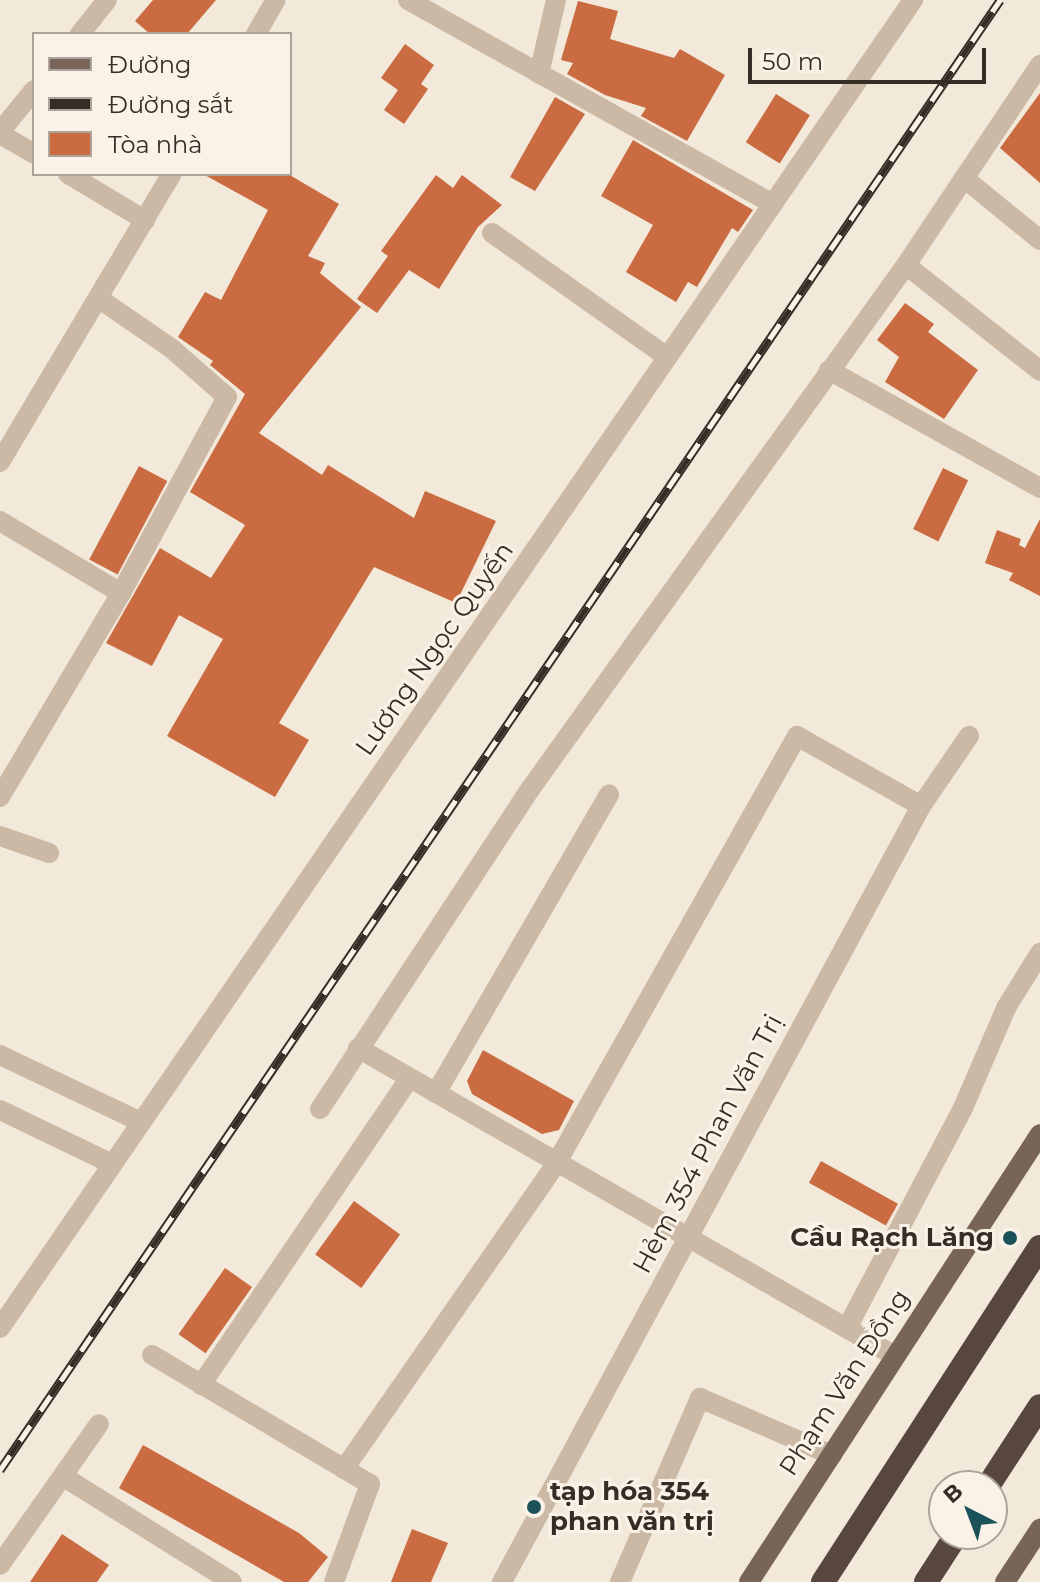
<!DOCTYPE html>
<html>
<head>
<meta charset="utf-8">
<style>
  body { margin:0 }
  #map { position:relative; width:1040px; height:1582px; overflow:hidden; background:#f2e9da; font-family:Montserrat,sans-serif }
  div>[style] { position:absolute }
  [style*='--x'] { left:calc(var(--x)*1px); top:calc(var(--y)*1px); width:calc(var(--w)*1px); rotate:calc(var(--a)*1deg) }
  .building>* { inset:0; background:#ca6b41; transform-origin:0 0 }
  .minor>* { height:20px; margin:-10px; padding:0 10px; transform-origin:10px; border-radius:10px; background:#cbb9a6 }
  .major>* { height:20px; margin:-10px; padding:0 10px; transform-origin:10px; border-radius:10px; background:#796557 }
  .highway>* { height:24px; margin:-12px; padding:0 12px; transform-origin:12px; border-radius:12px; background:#58473e }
  .rail>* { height:9px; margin-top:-4.5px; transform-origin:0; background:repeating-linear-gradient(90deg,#faf2e7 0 18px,#372d27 0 36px); box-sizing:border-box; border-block:2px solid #372d27 }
  .dots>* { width:22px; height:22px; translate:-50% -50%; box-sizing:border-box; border:4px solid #faf2e7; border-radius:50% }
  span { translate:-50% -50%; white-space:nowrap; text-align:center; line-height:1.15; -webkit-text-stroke:6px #faf2e7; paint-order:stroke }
  .street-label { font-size:26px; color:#372d27 }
  .poi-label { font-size:26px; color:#372d27; font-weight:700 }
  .right { translate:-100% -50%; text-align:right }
  .left { translate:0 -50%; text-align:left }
  .legend { position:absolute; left:32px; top:32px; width:260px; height:144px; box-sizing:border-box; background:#faf2e7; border:2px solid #aca39a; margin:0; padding:10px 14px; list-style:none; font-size:24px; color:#372d27 }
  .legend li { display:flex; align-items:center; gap:16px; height:40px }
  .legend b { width:40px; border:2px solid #aca39a }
  .north { position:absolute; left:928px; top:1470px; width:80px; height:80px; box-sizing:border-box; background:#faf2e7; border:2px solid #aca39a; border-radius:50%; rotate:318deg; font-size:22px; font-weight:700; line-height:32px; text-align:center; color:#372d27 }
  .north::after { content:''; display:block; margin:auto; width:28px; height:36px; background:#1b5159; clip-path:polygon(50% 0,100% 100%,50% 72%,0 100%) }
  .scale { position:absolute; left:748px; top:48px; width:238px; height:36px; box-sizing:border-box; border:4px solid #372d27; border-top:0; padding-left:10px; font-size:24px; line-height:28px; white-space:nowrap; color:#372d27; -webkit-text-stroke:6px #faf2e7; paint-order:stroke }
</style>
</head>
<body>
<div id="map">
  <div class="building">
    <div style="clip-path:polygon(153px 0,216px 0,187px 34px,150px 34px,135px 21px)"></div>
    <div style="clip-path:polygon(578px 1px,618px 11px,610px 39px,674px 58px,680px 49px,725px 75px,687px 141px,641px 116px,646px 108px,605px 95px,567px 74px,573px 63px,561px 60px)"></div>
    <div style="clip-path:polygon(405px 44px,434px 65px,421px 84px,428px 89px,404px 124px,384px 110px,398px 90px,381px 78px)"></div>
    <div style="clip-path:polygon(1040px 93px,1040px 183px,1000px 148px)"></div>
    <div style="left:776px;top:94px;width:40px;height:57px;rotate:32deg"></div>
    <div style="clip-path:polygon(555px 97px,585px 114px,535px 191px,510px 177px)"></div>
    <div style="clip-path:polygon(633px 140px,753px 210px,738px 232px,732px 228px,697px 287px,688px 282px,676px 302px,626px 272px,653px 225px,601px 196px)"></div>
    <div style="clip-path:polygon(203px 174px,288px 174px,339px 204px,308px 256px,325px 263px,320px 273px,361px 307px,259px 433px,322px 475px,328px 465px,414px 518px,425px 491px,496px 521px,456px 603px,374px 567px,279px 723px,309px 740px,275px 797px,167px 736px,223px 639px,179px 615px,152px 666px,106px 643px,160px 548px,211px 578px,245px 525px,190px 492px,245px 394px,210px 365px,213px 361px,178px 337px,205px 292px,221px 300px,268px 210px)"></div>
    <div style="clip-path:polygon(436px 175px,453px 188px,462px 175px,502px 205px,478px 227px,439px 289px,409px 270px,377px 313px,357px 299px,388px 256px,381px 251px)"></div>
    <div style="clip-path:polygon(905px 303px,934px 324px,928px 332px,978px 370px,944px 419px,885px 382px,899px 357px,877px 340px)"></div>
    <div style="left:139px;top:466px;width:32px;height:106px;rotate:28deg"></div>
    <div style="left:943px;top:468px;width:28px;height:68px;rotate:26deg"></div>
    <div style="clip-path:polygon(1040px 519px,1040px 596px,1009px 580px,1013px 573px,985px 563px,997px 530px,1021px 539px,1019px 545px,1025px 548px)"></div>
    <div style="clip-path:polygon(483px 1050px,574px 1101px,559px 1130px,542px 1134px,472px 1094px,467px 1081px)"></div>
    <div style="left:821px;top:1161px;width:88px;height:25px;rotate:29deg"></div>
    <div style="left:354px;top:1201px;width:57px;height:66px;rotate:36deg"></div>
    <div style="left:225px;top:1268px;width:33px;height:81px;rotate:35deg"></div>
    <div style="clip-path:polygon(143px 1445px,299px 1533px,328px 1557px,308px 1582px,284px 1582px,119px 1488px)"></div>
    <div style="clip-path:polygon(412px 1529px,448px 1543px,431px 1582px,391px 1582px)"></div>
    <div style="clip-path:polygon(62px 1534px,109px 1565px,97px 1582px,30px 1582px)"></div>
  </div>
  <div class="minor">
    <div style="--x:408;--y:0;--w:418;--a:29.2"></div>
    <div style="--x:80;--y:34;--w:43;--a:-51.5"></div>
    <div style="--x:256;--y:34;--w:39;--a:-60"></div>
    <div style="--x:539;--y:74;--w:76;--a:-77.1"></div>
    <div style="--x:0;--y:132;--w:54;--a:-51"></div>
    <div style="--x:0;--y:134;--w:39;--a:30"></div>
    <div style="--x:68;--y:174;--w:90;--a:30.9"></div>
    <div style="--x:964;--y:178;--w:98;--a:39.2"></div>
    <div style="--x:492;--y:233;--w:214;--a:35.3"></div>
    <div style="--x:906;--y:265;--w:171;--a:38.3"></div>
    <div style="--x:829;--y:370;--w:242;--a:29.2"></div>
    <div style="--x:0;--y:462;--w:335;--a:-59.2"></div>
    <div style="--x:0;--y:521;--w:141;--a:30.8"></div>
    <div style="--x:0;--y:797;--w:237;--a:-59.3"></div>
    <div style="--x:121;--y:593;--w:223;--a:-61.6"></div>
    <div style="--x:227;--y:397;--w:74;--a:-138.8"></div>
    <div style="--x:171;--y:348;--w:88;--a:-145.6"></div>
    <div style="--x:0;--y:836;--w:52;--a:19.1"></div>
    <div style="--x:358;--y:1048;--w:619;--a:29.84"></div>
    <div style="--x:0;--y:1055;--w:156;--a:25.4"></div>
    <div style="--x:436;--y:1093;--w:345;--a:-59.9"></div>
    <div style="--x:320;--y:1109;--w:384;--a:-56.7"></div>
    <div style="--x:531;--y:788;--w:644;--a:-54.36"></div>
    <div style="--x:906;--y:265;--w:241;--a:-56.2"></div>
    <div style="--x:0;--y:1110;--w:124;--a:25.7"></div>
    <div style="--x:0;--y:1328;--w:1612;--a:-55.49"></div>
    <div style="--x:847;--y:1328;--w:249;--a:-62.2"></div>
    <div style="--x:963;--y:1108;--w:109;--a:-66.7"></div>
    <div style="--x:1006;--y:1008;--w:65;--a:-58.3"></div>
    <div style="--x:152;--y:1355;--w:253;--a:30.6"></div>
    <div style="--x:370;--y:1484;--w:104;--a:110.2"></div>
    <div style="--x:201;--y:1385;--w:371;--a:-55.8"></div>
    <div style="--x:344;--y:1469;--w:374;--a:-55.2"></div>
    <div style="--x:557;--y:1162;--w:489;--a:-60.6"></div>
    <div style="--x:797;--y:736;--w:142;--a:29.4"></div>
    <div style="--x:64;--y:1477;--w:198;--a:32"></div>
    <div style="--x:0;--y:1565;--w:172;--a:-54.9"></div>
    <div style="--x:502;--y:1582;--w:882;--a:-61.63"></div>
    <div style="--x:921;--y:806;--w:85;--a:-55.6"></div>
    <div style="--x:620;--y:1582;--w:201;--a:-66.5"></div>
    <div style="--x:700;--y:1398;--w:144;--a:23.4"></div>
  </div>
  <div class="major">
    <div style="--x:749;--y:1582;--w:534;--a:-56.99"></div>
    <div style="--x:1005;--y:1582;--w:64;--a:-56.6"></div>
  </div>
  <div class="highway">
    <div style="--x:988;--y:1486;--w:95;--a:-57"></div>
    <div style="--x:823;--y:1582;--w:399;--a:-57.1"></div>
    <div style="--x:926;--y:1582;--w:57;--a:-57.1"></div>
  </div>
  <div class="rail">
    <div style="--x:0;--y:1470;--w:1778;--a:-55.77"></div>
  </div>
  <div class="dots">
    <div style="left:1010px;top:1238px;background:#1b5159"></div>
    <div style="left:534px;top:1507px;background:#1b5159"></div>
  </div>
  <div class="street-label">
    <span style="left:435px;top:649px;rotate:-55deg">Lương Ngọc Quyến</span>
    <span style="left:708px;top:1144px;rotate:-62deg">Hẻm 354 Phan Văn Trị</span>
    <span style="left:845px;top:1383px;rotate:-57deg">Phạm Văn Đồng</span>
  </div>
  <div class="poi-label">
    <span class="right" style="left:994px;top:1238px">Cầu Rạch Lăng</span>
    <span class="left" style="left:550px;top:1507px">tạp hóa 354<br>phan văn trị</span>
  </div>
  <ul class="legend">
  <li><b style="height:10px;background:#796557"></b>Đường</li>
  <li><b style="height:10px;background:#372d27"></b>Đường sắt</li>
  <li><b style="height:22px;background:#ca6b41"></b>Tòa nhà</li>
  </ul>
  <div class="north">B</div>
  <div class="scale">50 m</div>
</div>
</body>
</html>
